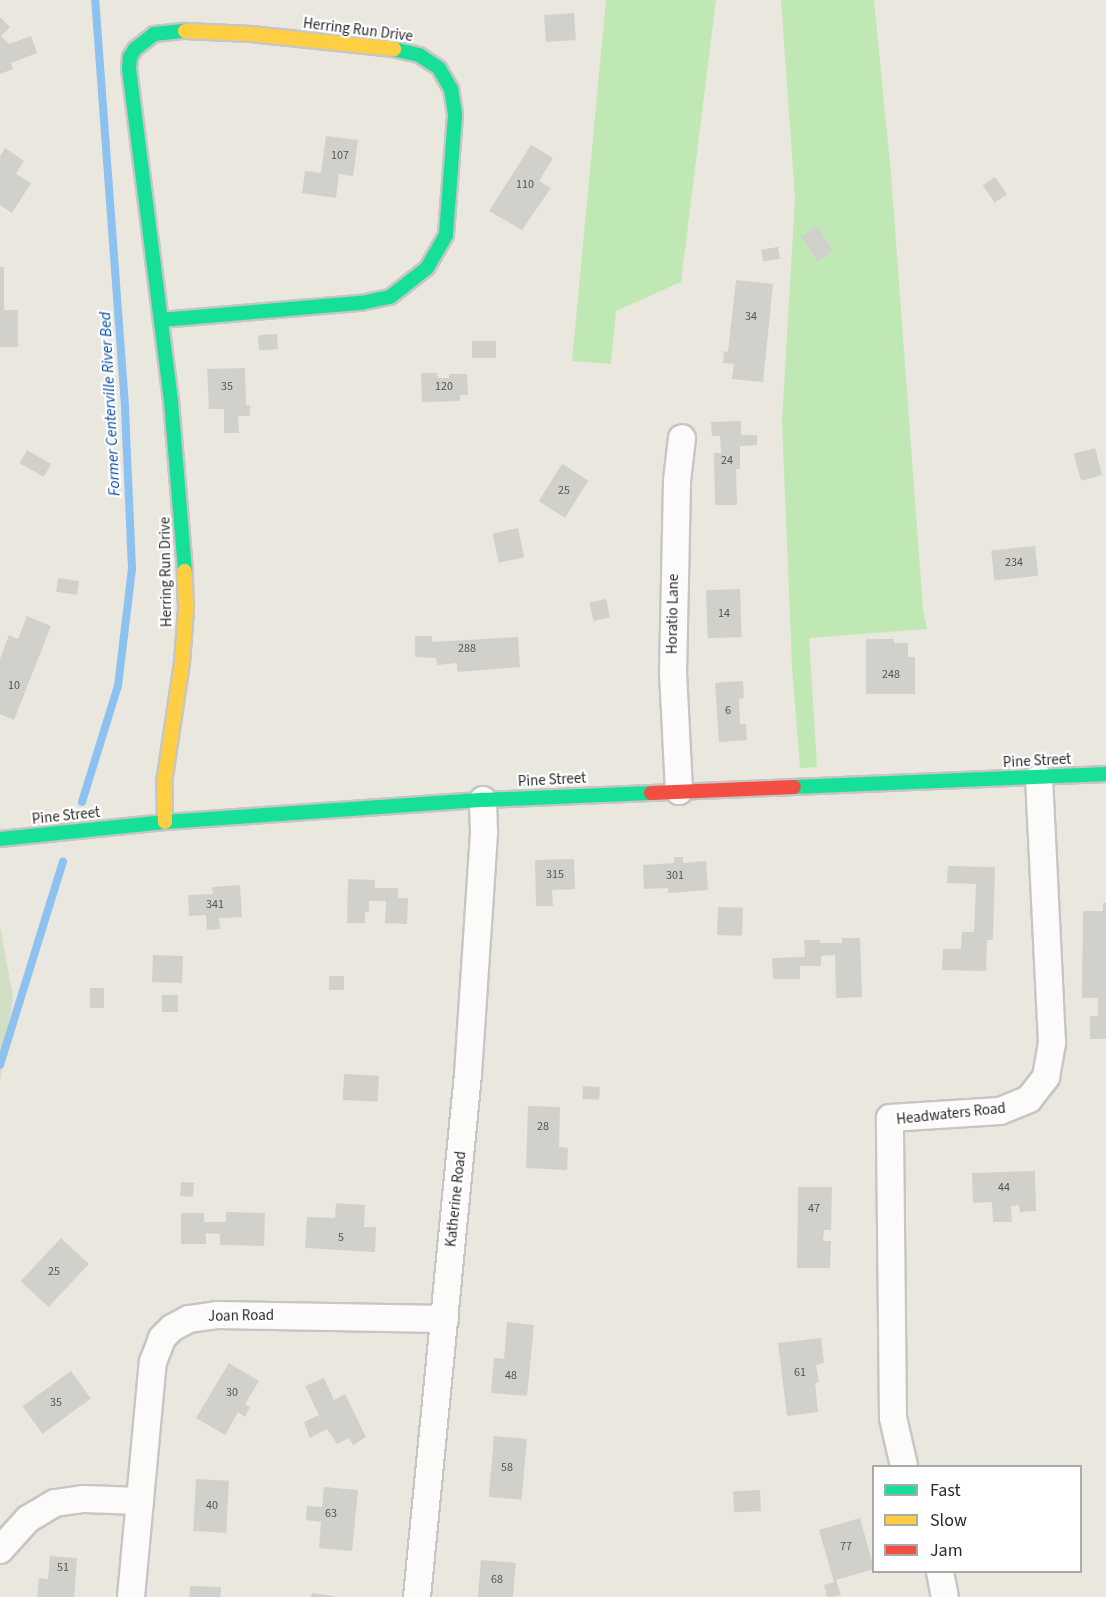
<!DOCTYPE html>
<html>
<head>
<meta charset="utf-8">
<style>
  body { margin:0 }
  #map { position:relative; width:1106px; height:1597px; overflow:hidden; background:#eae7df; font-family:"Source Sans 3",sans-serif }
  div>[style] { position:absolute }
  [style*='--x'] { left:calc(var(--x)*1px); top:calc(var(--y)*1px); width:calc(var(--w)*1px); rotate:calc(var(--a)*1deg) }
  .green>* { inset:0; background:#c0e8b5 }
  .cemetery>* { inset:0; background:#d1dfc6 }
  .stream>* { height:8px; margin:-4px; padding:0 4px; transform-origin:4px; border-radius:4px; background:#8dc2f0 }
  .building>* { inset:0; background:#d2d0cb; transform-origin:0 0 }
  .roads { filter:drop-shadow(2px 0 #c7c5c5) drop-shadow(-2px 0 #c7c5c5) drop-shadow(0 2px #c7c5c5) drop-shadow(0 -2px #c7c5c5) }
  .street>* { height:26px; margin:-13px; padding:0 13px; transform-origin:13px; border-radius:13px; background:#fcfbfa }
  .fast>* { height:14px; margin:-7px; padding:0 7px; transform-origin:7px; border-radius:7px; background:#16e098 }
  .slow>* { height:14px; margin:-7px; padding:0 7px; transform-origin:7px; border-radius:7px; background:#ffcf43 }
  .jam>* { height:14px; margin:-7px; padding:0 7px; transform-origin:7px; border-radius:7px; background:#f24e42 }
  span { translate:-50% -50%; white-space:nowrap; text-align:center; line-height:1.15; -webkit-text-stroke:4.5px #fff; paint-order:stroke }
  .number-label { font-size:12px; color:#555453 }
  .number-label span { -webkit-text-stroke-width:0 }
  .street-label { font-size:15px; color:#2a2a2a }
  .water-label { font-size:16px; color:#024ba7; font-style:italic }
  .legend { position:absolute; left:872px; top:1465px; width:210px; height:108px; box-sizing:border-box; background:#fff; border:2px solid #aaa; margin:0; padding:8px 10px; list-style:none; font-size:18px; color:#2a2a2a }
  .legend li { display:flex; align-items:center; gap:12px; height:30px }
  .legend b { width:30px; border:2px solid #aaa }
</style>
</head>
<body>
<div id="map">
  <div class="green">
    <div style="clip-path:polygon(606px 0,716px 0,681px 282px,616px 311px,611px 364px,572px 361px)"></div>
    <div style="clip-path:polygon(781px 0,874px 0,891px 174px,923px 609px,927px 629px,809px 638px,817px 767px,800px 768px,792px 667px,782px 421px,795px 198px)"></div>
  </div>
  <div class="cemetery">
    <div style="clip-path:polygon(0 926px,13px 997px,0 1082px)"></div>
  </div>
  <div class="stream">
    <div style="--x:82;--y:802;--w:121;--a:-72.8"></div>
    <div style="--x:118;--y:686;--w:118;--a:-83.2"></div>
    <div style="--x:132;--y:569;--w:163;--a:-92.5"></div>
    <div style="--x:125;--y:406;--w:407;--a:-94.2"></div>
    <div style="--x:0;--y:1065;--w:213;--a:-72.8"></div>
  </div>
  <div class="building">
    <div style="left:574px;top:13px;width:27px;height:30px;rotate:86deg"></div>
    <div style="clip-path:polygon(0 17px,10px 27px,1px 36px,9px 44px,31px 36px,37px 53px,11px 63px,13px 69px,0 74px)"></div>
    <div style="clip-path:polygon(326px 136px,358px 140px,353px 176px,339px 174px,336px 198px,302px 193px,305px 171px,321px 173px)"></div>
    <div style="clip-path:polygon(531px 145px,553px 158px,539px 181px,551px 188px,522px 230px,489px 211px)"></div>
    <div style="clip-path:polygon(5px 148px,24px 161px,16px 174px,31px 183px,12px 213px,0 205px,0 156px)"></div>
    <div style="left:995px;top:177px;width:21px;height:15px;rotate:55deg"></div>
    <div style="left:817px;top:226px;width:30px;height:19px;rotate:57deg"></div>
    <div style="left:778px;top:247px;width:12px;height:17px;rotate:81deg"></div>
    <div style="clip-path:polygon(0 267px,4px 267px,4px 310px,18px 310px,18px 347px,0 347px)"></div>
    <div style="clip-path:polygon(736px 280px,773px 284px,763px 382px,732px 379px,734px 364px,723px 363px,724px 351px,728px 352px)"></div>
    <div style="left:277px;top:334px;width:15px;height:19px;rotate:86deg"></div>
    <div style="left:496px;top:341px;width:17px;height:24px;rotate:90deg"></div>
    <div style="clip-path:polygon(245px 368px,246px 405px,250px 405px,250px 416px,238px 416px,239px 433px,224px 433px,224px 409px,209px 409px,207px 369px)"></div>
    <div style="clip-path:polygon(421px 373px,437px 373px,438px 378px,449px 378px,449px 374px,467px 374px,468px 395px,460px 395px,460px 401px,422px 402px)"></div>
    <div style="clip-path:polygon(741px 421px,741px 435px,757px 435px,757px 445px,740px 446px,740px 469px,736px 469px,737px 505px,715px 505px,714px 453px,721px 453px,720px 436px,712px 436px,711px 422px)"></div>
    <div style="left:1095px;top:448px;width:28px;height:22px;rotate:75deg"></div>
    <div style="left:27px;top:450px;width:28px;height:15px;rotate:30deg"></div>
    <div style="left:562px;top:464px;width:31px;height:44px;rotate:32deg"></div>
    <div style="left:518px;top:528px;width:30px;height:26px;rotate:78deg"></div>
    <div style="left:1035px;top:546px;width:30px;height:44px;rotate:84deg"></div>
    <div style="left:58px;top:578px;width:21px;height:14px;rotate:8deg"></div>
    <div style="left:740px;top:589px;width:48px;height:34px;rotate:88deg"></div>
    <div style="left:606px;top:599px;width:19px;height:17px;rotate:78deg"></div>
    <div style="clip-path:polygon(27px 616px,51px 626px,14px 720px,0 714px,0 659px,9px 635px,18px 639px)"></div>
    <div style="clip-path:polygon(415px 636px,432px 636px,432px 642px,518px 637px,520px 667px,457px 672px,457px 663px,437px 665px,436px 658px,415px 657px)"></div>
    <div style="clip-path:polygon(866px 639px,894px 639px,894px 643px,908px 643px,908px 657px,915px 657px,915px 694px,866px 694px)"></div>
    <div style="clip-path:polygon(743px 681px,744px 698px,739px 699px,740px 724px,746px 724px,747px 740px,719px 742px,715px 683px)"></div>
    <div style="clip-path:polygon(674px 857px,683px 857px,683px 863px,706px 861px,708px 890px,668px 893px,668px 888px,644px 889px,643px 865px,674px 863px)"></div>
    <div style="clip-path:polygon(574px 859px,575px 889px,552px 890px,553px 906px,536px 906px,535px 860px)"></div>
    <div style="clip-path:polygon(948px 866px,995px 867px,993px 940px,987px 940px,986px 971px,942px 970px,943px 949px,961px 949px,962px 932px,974px 932px,976px 884px,947px 883px)"></div>
    <div style="clip-path:polygon(348px 879px,375px 880px,375px 888px,398px 888px,398px 898px,408px 898px,407px 924px,385px 923px,386px 901px,369px 901px,369px 912px,365px 912px,365px 923px,347px 923px)"></div>
    <div style="clip-path:polygon(240px 885px,242px 917px,219px 918px,220px 929px,207px 930px,206px 915px,189px 916px,188px 895px,213px 894px,212px 887px)"></div>
    <div style="clip-path:polygon(1103px 903px,1106px 903px,1106px 1039px,1090px 1039px,1090px 1016px,1098px 1016px,1098px 998px,1082px 998px,1083px 911px,1103px 911px)"></div>
    <div style="left:718px;top:907px;width:25px;height:28px;rotate:2deg"></div>
    <div style="clip-path:polygon(842px 938px,860px 938px,862px 997px,836px 998px,835px 955px,821px 956px,821px 966px,800px 966px,800px 979px,773px 979px,772px 958px,805px 957px,804px 940px,820px 940px,820px 943px,842px 943px)"></div>
    <div style="left:153px;top:955px;width:30px;height:27px;rotate:2deg"></div>
    <div style="left:329px;top:976px;width:15px;height:14px"></div>
    <div style="left:90px;top:988px;width:14px;height:20px"></div>
    <div style="left:162px;top:995px;width:16px;height:17px"></div>
    <div style="left:344px;top:1074px;width:35px;height:26px;rotate:3deg"></div>
    <div style="left:583px;top:1086px;width:17px;height:13px;rotate:3deg"></div>
    <div style="clip-path:polygon(528px 1106px,560px 1107px,559px 1147px,568px 1148px,567px 1170px,526px 1168px)"></div>
    <div style="clip-path:polygon(1035px 1171px,1036px 1211px,1020px 1212px,1019px 1205px,1011px 1206px,1012px 1222px,993px 1222px,992px 1202px,973px 1203px,972px 1173px)"></div>
    <div style="left:181px;top:1182px;width:13px;height:14px;rotate:4deg"></div>
    <div style="clip-path:polygon(798px 1187px,832px 1187px,831px 1230px,824px 1230px,823px 1241px,831px 1241px,830px 1268px,797px 1268px)"></div>
    <div style="clip-path:polygon(336px 1203px,365px 1205px,364px 1227px,376px 1227px,375px 1252px,305px 1248px,307px 1217px,335px 1218px)"></div>
    <div style="clip-path:polygon(226px 1212px,265px 1213px,264px 1246px,220px 1245px,220px 1234px,206px 1233px,206px 1244px,181px 1244px,181px 1213px,204px 1213px,204px 1222px,226px 1222px)"></div>
    <div style="left:61px;top:1238px;width:38px;height:59px;rotate:43deg"></div>
    <div style="clip-path:polygon(507px 1322px,534px 1325px,527px 1396px,491px 1393px,494px 1358px,504px 1359px)"></div>
    <div style="clip-path:polygon(821px 1338px,824px 1363px,816px 1365px,819px 1382px,815px 1383px,818px 1412px,787px 1416px,778px 1343px)"></div>
    <div style="clip-path:polygon(229px 1363px,259px 1381px,245px 1404px,250px 1407px,245px 1417px,238px 1412px,225px 1435px,196px 1418px)"></div>
    <div style="left:71px;top:1371px;width:34px;height:60px;rotate:54deg"></div>
    <div style="clip-path:polygon(324px 1378px,334px 1400px,345px 1394px,366px 1437px,353px 1445px,349px 1438px,337px 1444px,327px 1429px,310px 1438px,304px 1422px,319px 1415px,305px 1386px)"></div>
    <div style="left:494px;top:1436px;width:33px;height:61px;rotate:5deg"></div>
    <div style="left:196px;top:1479px;width:33px;height:52px;rotate:3deg"></div>
    <div style="clip-path:polygon(324px 1487px,358px 1490px,352px 1551px,319px 1548px,321px 1522px,306px 1520px,307px 1506px,322px 1507px)"></div>
    <div style="left:760px;top:1490px;width:21px;height:27px;rotate:87deg"></div>
    <div style="clip-path:polygon(860px 1518px,874px 1569px,836px 1580px,841px 1595px,827px 1597px,824px 1585px,834px 1582px,819px 1530px)"></div>
    <div style="clip-path:polygon(50px 1556px,77px 1558px,74px 1597px,37px 1597px,39px 1578px,48px 1579px)"></div>
    <div style="left:481px;top:1560px;width:35px;height:37px;rotate:5deg"></div>
    <div style="left:190px;top:1586px;width:31px;height:11px;rotate:2deg"></div>
    <div style="clip-path:polygon(312px 1593px,334px 1596px,334px 1597px,311px 1597px)"></div>
  </div>
  <div class="roads">
    <div class="street">
      <div style="--x:679;--y:791;--w:117;--a:-92.9"></div>
      <div style="--x:673;--y:674;--w:193;--a:-88.8"></div>
      <div style="--x:677;--y:481;--w:43;--a:-83.4"></div>
      <div style="--x:904;--y:1466;--w:49;--a:-102.9"></div>
      <div style="--x:893;--y:1418;--w:300;--a:-90.6"></div>
      <div style="--x:890;--y:1118;--w:110;--a:-3.6"></div>
      <div style="--x:1000;--y:1111;--w:31;--a:-22"></div>
      <div style="--x:1029;--y:1099;--w:28;--a:-52"></div>
      <div style="--x:1046;--y:1077;--w:35;--a:-80"></div>
      <div style="--x:1052;--y:1043;--w:265;--a:-92.8"></div>
      <div style="--x:0;--y:1550;--w:42;--a:-47.9"></div>
      <div style="--x:28;--y:1519;--w:31;--a:-31"></div>
      <div style="--x:55;--y:1503;--w:29;--a:-8"></div>
      <div style="--x:84;--y:1499;--w:56;--a:2"></div>
      <div style="--x:940;--y:1572;--w:25;--a:79"></div>
      <div style="--x:131;--y:1597;--w:236;--a:-84.7"></div>
      <div style="--x:153;--y:1362;--w:26;--a:-69"></div>
      <div style="--x:162;--y:1338;--w:14;--a:-45"></div>
      <div style="--x:172;--y:1328;--w:19;--a:-28"></div>
      <div style="--x:189;--y:1319;--w:28;--a:-8"></div>
      <div style="--x:217;--y:1315;--w:228;--a:1"></div>
      <div style="--x:417;--y:1597;--w:525;--a:-84.43"></div>
      <div style="--x:468;--y:1074;--w:243;--a:-86.2"></div>
      <div style="--x:484;--y:832;--w:32;--a:-92"></div>
    </div>
    <div class="fast">
      <div style="--x:161;--y:320;--w:201;--a:-4.9"></div>
      <div style="--x:361;--y:303;--w:30;--a:-12"></div>
      <div style="--x:390;--y:297;--w:47;--a:-38.1"></div>
      <div style="--x:427;--y:268;--w:38;--a:-60"></div>
      <div style="--x:446;--y:235;--w:121;--a:-85.7"></div>
      <div style="--x:455;--y:114;--w:25;--a:-99"></div>
      <div style="--x:451;--y:89;--w:24;--a:-120"></div>
      <div style="--x:439;--y:68;--w:24;--a:-147"></div>
      <div style="--x:419;--y:55;--w:26;--a:-167"></div>
      <div style="--x:185;--y:571;--w:171;--a:-94.7"></div>
      <div style="--x:171;--y:401;--w:334;--a:-97.2"></div>
      <div style="--x:129;--y:70;--w:13;--a:-86"></div>
      <div style="--x:130;--y:57;--w:9;--a:-58"></div>
      <div style="--x:135;--y:49;--w:24;--a:-38"></div>
      <div style="--x:154;--y:34;--w:31;--a:-6"></div>
      <div style="--x:794;--y:787;--w:312;--a:-2.4"></div>
      <div style="--x:0;--y:839;--w:166;--a:-5.9"></div>
      <div style="--x:165;--y:822;--w:319;--a:-4"></div>
      <div style="--x:483;--y:800;--w:168;--a:-2.4"></div>
    </div>
    <div class="slow">
      <div style="--x:185;--y:31;--w:66;--a:2.6"></div>
      <div style="--x:251;--y:34;--w:144;--a:6"></div>
      <div style="--x:165;--y:822;--w:39;--a:-91"></div>
      <div style="--x:164;--y:783;--w:121;--a:-81.5"></div>
      <div style="--x:182;--y:663;--w:55;--a:-85.8"></div>
      <div style="--x:186;--y:608;--w:37;--a:-92"></div>
    </div>
    <div class="jam">
      <div style="--x:651;--y:793;--w:143;--a:-2.4"></div>
    </div>
  </div>
  <div class="number-label">
    <span style="left:340px;top:156px">107</span>
    <span style="left:525px;top:185px">110</span>
    <span style="left:751px;top:317px">34</span>
    <span style="left:227px;top:387px">35</span>
    <span style="left:444px;top:387px">120</span>
    <span style="left:727px;top:461px">24</span>
    <span style="left:564px;top:491px">25</span>
    <span style="left:1014px;top:563px">234</span>
    <span style="left:724px;top:614px">14</span>
    <span style="left:467px;top:649px">288</span>
    <span style="left:891px;top:675px">248</span>
    <span style="left:14px;top:686px">10</span>
    <span style="left:728px;top:711px">6</span>
    <span style="left:555px;top:875px">315</span>
    <span style="left:675px;top:876px">301</span>
    <span style="left:215px;top:905px">341</span>
    <span style="left:543px;top:1127px">28</span>
    <span style="left:1004px;top:1188px">44</span>
    <span style="left:814px;top:1209px">47</span>
    <span style="left:341px;top:1238px">5</span>
    <span style="left:54px;top:1272px">25</span>
    <span style="left:800px;top:1373px">61</span>
    <span style="left:511px;top:1376px">48</span>
    <span style="left:232px;top:1393px">30</span>
    <span style="left:56px;top:1403px">35</span>
    <span style="left:507px;top:1468px">58</span>
    <span style="left:212px;top:1506px">40</span>
    <span style="left:331px;top:1514px">63</span>
    <span style="left:846px;top:1547px">77</span>
    <span style="left:63px;top:1568px">51</span>
    <span style="left:497px;top:1580px">68</span>
  </div>
  <div class="street-label">
    <span style="left:358px;top:30px;rotate:7deg">Herring Run Drive</span>
    <span style="left:166px;top:572px;rotate:-91deg">Herring Run Drive</span>
    <span style="left:673px;top:614px;rotate:-89deg">Horatio Lane</span>
    <span style="left:1037px;top:761px;rotate:-3deg">Pine Street</span>
    <span style="left:552px;top:780px;rotate:-3deg">Pine Street</span>
    <span style="left:66px;top:816px;rotate:-6deg">Pine Street</span>
    <span style="left:951px;top:1114px;rotate:-6deg">Headwaters Road</span>
    <span style="left:456px;top:1199px;rotate:-84deg">Katherine Road</span>
    <span style="left:241px;top:1316px;rotate:-1deg">Joan Road</span>
  </div>
  <div class="water-label">
    <span style="left:110px;top:404px;rotate:-93deg">Former Centerville River Bed</span>
  </div>
  <ul class="legend">
  <li><b style="height:8px;background:#16e098"></b>Fast</li>
  <li><b style="height:8px;background:#ffcf43"></b>Slow</li>
  <li><b style="height:8px;background:#f24e42"></b>Jam</li>
  </ul>
</div>
</body>
</html>
